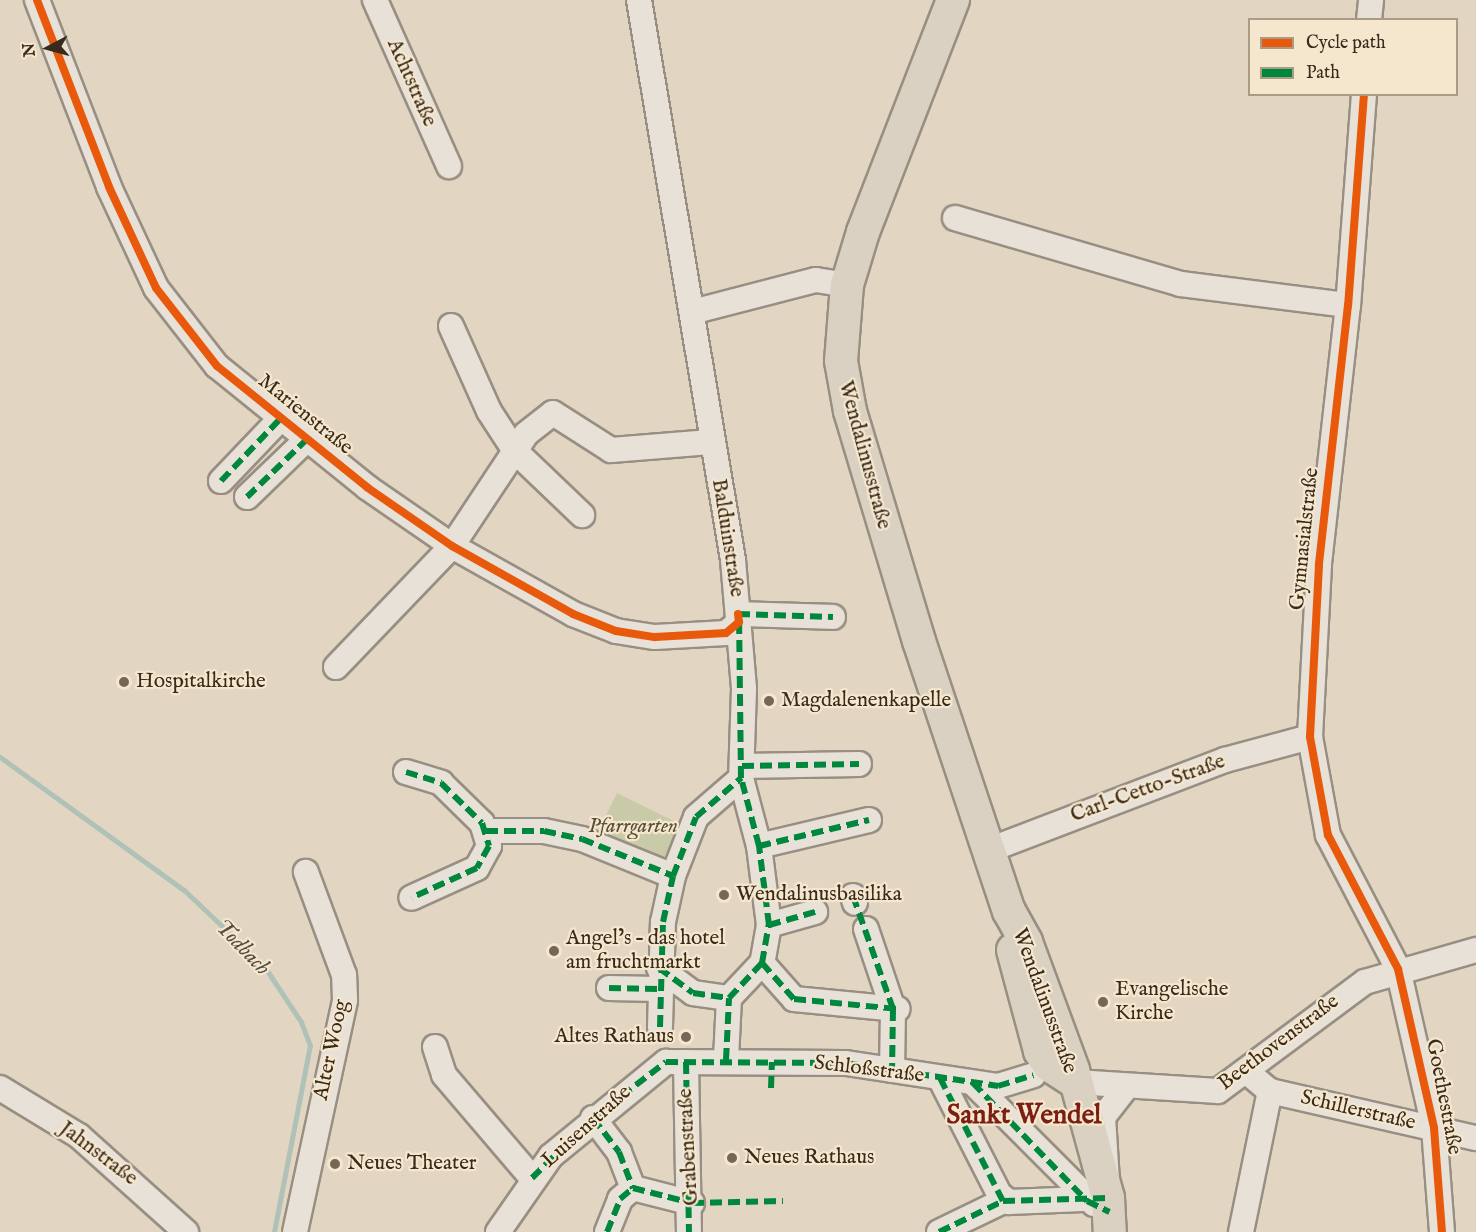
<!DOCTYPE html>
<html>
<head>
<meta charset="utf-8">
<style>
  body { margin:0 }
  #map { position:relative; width:1476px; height:1232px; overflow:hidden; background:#e2d6c2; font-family:"IM FELL English",serif }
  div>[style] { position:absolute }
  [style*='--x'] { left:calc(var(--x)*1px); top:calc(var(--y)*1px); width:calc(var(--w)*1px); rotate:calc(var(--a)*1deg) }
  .green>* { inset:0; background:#c9caa7 }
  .stream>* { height:5px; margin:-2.5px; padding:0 2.5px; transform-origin:2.5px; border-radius:2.5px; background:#b0c2b7 }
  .roads { filter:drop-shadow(2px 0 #988f82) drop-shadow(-2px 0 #988f82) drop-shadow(0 2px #988f82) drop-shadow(0 -2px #988f82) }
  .minor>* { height:24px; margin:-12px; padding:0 12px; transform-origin:12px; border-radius:12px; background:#e7e1d7 }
  .major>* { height:32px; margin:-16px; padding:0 16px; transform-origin:16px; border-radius:16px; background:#dbd1c2 }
  .quiet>* { height:6px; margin-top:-3px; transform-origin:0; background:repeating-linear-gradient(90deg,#00873e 0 12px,transparent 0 18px) }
  .cycleway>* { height:8px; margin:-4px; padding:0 4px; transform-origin:4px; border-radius:4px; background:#e8590c }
  .dots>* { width:16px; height:16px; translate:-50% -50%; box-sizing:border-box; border:3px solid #f5e6ce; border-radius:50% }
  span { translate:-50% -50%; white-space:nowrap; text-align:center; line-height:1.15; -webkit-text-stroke:4.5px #f5e6ce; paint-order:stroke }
  .street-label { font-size:21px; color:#3a2a1b }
  .poi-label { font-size:21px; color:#3a2a1b }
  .left { translate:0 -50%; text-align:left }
  .right { translate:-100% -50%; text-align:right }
  .park-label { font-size:21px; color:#585038; font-style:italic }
  .water-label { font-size:22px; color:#524e41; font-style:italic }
  .district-label { font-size:27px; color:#7a1f14; font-weight:700 }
  .legend { position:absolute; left:1248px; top:18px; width:210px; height:78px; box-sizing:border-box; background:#f5e6ce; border:2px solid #aa9b86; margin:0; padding:8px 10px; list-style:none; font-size:18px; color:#3a2a1b }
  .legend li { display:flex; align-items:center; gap:12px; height:30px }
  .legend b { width:30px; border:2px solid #aa9b86 }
  .north { position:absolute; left:18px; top:18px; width:60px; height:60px; -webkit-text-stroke:4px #f5e6ce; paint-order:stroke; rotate:264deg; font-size:16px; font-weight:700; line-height:24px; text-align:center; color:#3a2a1b }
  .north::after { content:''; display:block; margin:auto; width:21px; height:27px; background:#3a2a1b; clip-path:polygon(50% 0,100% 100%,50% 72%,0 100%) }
</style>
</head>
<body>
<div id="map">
  <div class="green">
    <div style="clip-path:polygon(617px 793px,682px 825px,662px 861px,595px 837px)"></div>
  </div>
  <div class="stream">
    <div style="--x:0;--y:757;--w:227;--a:35.9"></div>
    <div style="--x:184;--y:890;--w:110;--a:43.5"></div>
    <div style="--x:264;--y:966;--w:67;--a:56.5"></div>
    <div style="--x:301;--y:1022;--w:25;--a:69"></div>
    <div style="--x:310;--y:1045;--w:190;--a:100.9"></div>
  </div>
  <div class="roads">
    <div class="minor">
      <div style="--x:37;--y:0;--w:200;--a:68.9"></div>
      <div style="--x:109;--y:187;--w:111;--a:65"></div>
      <div style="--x:156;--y:288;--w:99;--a:52"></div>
      <div style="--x:217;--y:366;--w:194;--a:38.9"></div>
      <div style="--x:368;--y:488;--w:102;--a:34.6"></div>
      <div style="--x:452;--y:546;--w:139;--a:29.3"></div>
      <div style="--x:573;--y:614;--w:46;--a:21.6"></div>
      <div style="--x:616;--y:631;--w:39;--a:9"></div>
      <div style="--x:655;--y:637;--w:71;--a:-3.2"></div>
      <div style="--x:726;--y:633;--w:17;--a:-40"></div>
      <div style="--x:375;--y:0;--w:182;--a:66"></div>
      <div style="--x:639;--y:0;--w:568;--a:80.47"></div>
      <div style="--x:733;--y:560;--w:129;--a:85.1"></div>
      <div style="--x:744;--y:689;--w:89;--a:91.9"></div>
      <div style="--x:741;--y:778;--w:70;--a:75.2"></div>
      <div style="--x:759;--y:846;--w:80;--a:82.8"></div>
      <div style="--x:769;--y:925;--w:39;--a:100"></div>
      <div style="--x:762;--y:963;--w:48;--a:133.3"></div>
      <div style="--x:729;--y:998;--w:62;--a:92.8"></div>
      <div style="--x:1369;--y:20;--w:20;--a:-84"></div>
      <div style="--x:1364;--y:94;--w:212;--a:94.3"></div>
      <div style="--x:1348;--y:305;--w:262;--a:96.4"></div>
      <div style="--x:1319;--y:565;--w:172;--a:93"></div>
      <div style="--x:1310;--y:737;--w:100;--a:79.6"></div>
      <div style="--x:1328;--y:835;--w:151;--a:62.4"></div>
      <div style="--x:1398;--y:969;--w:163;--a:77.2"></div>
      <div style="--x:1434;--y:1128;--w:104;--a:85.6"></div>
      <div style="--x:955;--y:218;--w:235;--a:16.3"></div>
      <div style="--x:1181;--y:284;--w:168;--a:7.2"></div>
      <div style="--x:692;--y:312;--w:128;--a:-14.5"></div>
      <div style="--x:816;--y:280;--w:31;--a:9"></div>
      <div style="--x:451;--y:326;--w:93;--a:65.9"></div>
      <div style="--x:489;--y:411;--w:48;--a:57"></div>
      <div style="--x:515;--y:451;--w:93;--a:43.7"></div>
      <div style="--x:221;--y:481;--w:84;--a:-46.4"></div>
      <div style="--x:247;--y:497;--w:82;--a:-44"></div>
      <div style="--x:738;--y:614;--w:95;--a:1.8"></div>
      <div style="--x:336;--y:667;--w:168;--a:-46.2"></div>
      <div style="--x:452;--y:546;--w:134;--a:-56.5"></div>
      <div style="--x:526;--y:434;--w:34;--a:-38"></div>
      <div style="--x:553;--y:413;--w:69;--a:32.5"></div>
      <div style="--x:611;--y:450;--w:100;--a:-4.6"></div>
      <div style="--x:742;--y:766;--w:117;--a:-1"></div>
      <div style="--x:406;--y:772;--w:37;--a:17"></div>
      <div style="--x:441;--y:783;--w:57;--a:44.3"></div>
      <div style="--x:482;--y:823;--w:24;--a:73"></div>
      <div style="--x:489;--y:846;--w:25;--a:119"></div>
      <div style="--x:477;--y:868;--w:72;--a:155.6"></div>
      <div style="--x:486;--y:831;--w:58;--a:0"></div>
      <div style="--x:544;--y:831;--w:39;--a:12"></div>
      <div style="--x:582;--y:839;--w:98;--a:22.1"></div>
      <div style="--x:759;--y:846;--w:113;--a:-13.3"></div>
      <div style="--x:989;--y:850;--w:253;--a:-20.9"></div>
      <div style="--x:1225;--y:760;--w:88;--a:-15.1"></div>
      <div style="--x:853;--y:896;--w:7;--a:74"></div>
      <div style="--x:769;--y:925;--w:48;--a:-15.8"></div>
      <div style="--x:866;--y:929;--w:84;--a:71.4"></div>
      <div style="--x:893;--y:1009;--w:61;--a:90.9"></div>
      <div style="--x:762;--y:963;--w:48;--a:48.4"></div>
      <div style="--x:794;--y:999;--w:104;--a:5.5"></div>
      <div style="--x:659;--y:968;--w:42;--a:36.3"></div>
      <div style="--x:693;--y:993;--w:36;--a:8"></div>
      <div style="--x:609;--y:988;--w:49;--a:1.2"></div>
      <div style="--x:660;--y:1027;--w:105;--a:-88.4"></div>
      <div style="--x:663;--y:922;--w:47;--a:-77.7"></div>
      <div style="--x:673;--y:876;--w:63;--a:-68.7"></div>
      <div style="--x:696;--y:817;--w:60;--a:-40.9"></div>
      <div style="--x:435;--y:1047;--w:29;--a:72"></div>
      <div style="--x:444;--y:1075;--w:135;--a:49.5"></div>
      <div style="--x:686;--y:1062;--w:170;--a:89"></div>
      <div style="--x:1247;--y:1072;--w:30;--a:40"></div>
      <div style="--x:1270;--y:1091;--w:211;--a:12.9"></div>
      <div style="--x:940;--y:1078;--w:130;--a:63"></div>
      <div style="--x:999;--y:1194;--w:13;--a:39"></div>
      <div style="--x:1009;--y:1202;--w:99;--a:-2.3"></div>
      <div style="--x:1108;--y:1198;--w:81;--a:-93.5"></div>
      <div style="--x:1103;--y:1117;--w:37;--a:-52"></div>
      <div style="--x:1075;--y:1082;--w:143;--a:3.6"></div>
      <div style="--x:1218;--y:1091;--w:183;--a:-36.6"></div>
      <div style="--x:1365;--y:982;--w:116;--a:-16.1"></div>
      <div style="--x:973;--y:1083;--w:171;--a:45"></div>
      <div style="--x:0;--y:1088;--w:92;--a:31.3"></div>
      <div style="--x:79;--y:1136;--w:144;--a:41.9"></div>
      <div style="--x:593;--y:1118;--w:43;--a:52.6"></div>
      <div style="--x:619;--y:1152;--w:39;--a:69"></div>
      <div style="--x:633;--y:1188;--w:61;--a:14.3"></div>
      <div style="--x:295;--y:1232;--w:237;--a:-77.8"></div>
      <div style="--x:345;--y:1000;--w:25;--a:-92"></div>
      <div style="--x:344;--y:975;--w:110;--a:-110.3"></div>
      <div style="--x:498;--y:1232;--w:93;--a:-55.1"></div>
      <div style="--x:551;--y:1156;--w:149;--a:-39.3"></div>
      <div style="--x:666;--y:1062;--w:180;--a:0.3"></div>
      <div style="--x:846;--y:1063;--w:154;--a:8.6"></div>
      <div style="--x:998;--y:1086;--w:37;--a:-17"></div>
      <div style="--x:607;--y:1232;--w:35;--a:-68"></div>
      <div style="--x:620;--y:1199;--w:17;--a:-40"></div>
      <div style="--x:939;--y:1232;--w:71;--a:-25.8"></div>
      <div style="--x:1241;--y:1232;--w:144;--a:-78.4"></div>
    </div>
    <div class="major">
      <div style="--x:953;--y:0;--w:249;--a:111.2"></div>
      <div style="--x:863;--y:232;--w:55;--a:106.8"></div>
      <div style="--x:847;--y:285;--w:76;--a:94.5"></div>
      <div style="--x:841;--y:361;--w:51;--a:79.8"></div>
      <div style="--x:850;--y:411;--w:240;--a:73.3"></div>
      <div style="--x:919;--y:641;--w:285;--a:71.6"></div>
      <div style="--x:1009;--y:911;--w:35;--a:61"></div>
      <div style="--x:1026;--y:942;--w:136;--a:69.8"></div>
      <div style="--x:1073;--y:1070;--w:133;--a:74.7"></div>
      <div style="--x:1108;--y:1198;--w:34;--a:87"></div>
      <div style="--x:1013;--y:950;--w:105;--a:75"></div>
      <div style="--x:1040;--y:1051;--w:17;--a:57"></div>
      <div style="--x:1049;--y:1065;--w:31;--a:33"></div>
    </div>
  </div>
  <div class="quiet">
    <div style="--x:221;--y:481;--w:84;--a:-46.4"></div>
    <div style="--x:247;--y:497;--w:82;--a:-44"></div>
    <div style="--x:738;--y:614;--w:95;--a:1.8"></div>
    <div style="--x:742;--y:766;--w:117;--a:-1"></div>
    <div style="--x:406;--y:772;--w:37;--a:17"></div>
    <div style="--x:441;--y:783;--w:57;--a:44.3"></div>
    <div style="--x:482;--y:823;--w:24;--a:73"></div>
    <div style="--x:489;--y:846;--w:25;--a:119"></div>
    <div style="--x:477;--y:868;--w:72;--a:155.6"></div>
    <div style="--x:486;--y:831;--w:58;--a:0"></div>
    <div style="--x:544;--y:831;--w:39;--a:12"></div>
    <div style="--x:582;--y:839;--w:98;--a:22.1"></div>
    <div style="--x:759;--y:846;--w:113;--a:-13.3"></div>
    <div style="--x:853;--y:896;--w:120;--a:70.5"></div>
    <div style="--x:893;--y:1009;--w:61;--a:90.9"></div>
    <div style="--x:769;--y:925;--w:48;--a:-15.8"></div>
    <div style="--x:762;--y:963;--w:48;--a:48.4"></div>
    <div style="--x:794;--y:999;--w:103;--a:5.5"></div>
    <div style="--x:659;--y:968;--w:42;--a:36.3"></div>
    <div style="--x:693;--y:993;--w:36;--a:8"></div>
    <div style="--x:609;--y:988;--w:49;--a:1.2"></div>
    <div style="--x:660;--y:1027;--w:105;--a:-88.4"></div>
    <div style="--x:663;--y:922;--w:47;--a:-77.7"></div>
    <div style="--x:673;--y:876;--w:63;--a:-68.7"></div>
    <div style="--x:696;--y:817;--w:60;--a:-40.9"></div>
    <div style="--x:726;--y:1060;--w:62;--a:-87.2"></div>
    <div style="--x:729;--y:998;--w:48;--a:-46.7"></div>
    <div style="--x:762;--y:963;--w:39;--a:-80"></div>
    <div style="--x:769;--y:925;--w:80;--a:-97.2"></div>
    <div style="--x:759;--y:846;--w:70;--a:-104.8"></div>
    <div style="--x:741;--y:778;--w:156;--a:-90.7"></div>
    <div style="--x:686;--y:1062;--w:170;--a:89"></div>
    <div style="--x:940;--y:1078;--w:138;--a:62.9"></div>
    <div style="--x:1003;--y:1201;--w:105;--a:-1.6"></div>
    <div style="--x:973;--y:1083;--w:164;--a:46"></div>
    <div style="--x:1087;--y:1201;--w:25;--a:26"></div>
    <div style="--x:771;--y:1088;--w:26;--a:-88"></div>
    <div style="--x:593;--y:1118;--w:43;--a:52.6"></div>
    <div style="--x:619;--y:1152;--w:39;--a:69"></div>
    <div style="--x:532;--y:1178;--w:86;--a:-44.5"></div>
    <div style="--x:593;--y:1118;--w:92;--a:-37.5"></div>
    <div style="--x:666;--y:1062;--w:180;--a:0.3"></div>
    <div style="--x:846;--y:1063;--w:154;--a:8.6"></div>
    <div style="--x:998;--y:1086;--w:37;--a:-17"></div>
    <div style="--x:633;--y:1188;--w:61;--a:14.3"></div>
    <div style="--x:692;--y:1203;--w:91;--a:-1.3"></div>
    <div style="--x:607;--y:1232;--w:35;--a:-68"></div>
    <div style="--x:620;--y:1199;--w:17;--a:-40"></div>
    <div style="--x:939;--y:1232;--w:71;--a:-25.8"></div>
  </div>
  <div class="cycleway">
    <div style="--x:37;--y:0;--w:200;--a:68.9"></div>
    <div style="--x:109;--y:187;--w:111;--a:65"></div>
    <div style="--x:156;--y:288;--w:99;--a:52"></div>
    <div style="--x:217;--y:366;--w:194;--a:38.9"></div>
    <div style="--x:368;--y:488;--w:102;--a:34.6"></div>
    <div style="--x:452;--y:546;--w:139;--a:29.3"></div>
    <div style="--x:573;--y:614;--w:46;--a:21.6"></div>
    <div style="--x:616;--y:631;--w:39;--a:9"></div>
    <div style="--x:655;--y:637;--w:71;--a:-3.2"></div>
    <div style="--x:726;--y:633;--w:17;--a:-40"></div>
    <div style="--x:739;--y:622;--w:8;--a:-97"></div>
    <div style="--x:1364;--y:94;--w:212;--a:94.3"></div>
    <div style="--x:1348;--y:305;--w:262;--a:96.4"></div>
    <div style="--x:1319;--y:565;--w:172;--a:93"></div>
    <div style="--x:1310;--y:737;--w:100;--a:79.6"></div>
    <div style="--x:1328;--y:835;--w:151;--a:62.4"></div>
    <div style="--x:1398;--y:969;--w:163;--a:77.2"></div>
    <div style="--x:1434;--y:1128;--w:104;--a:85.6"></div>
  </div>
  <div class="dots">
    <div style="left:124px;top:682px;background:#756655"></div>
    <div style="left:769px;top:701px;background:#756655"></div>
    <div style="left:724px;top:895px;background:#756655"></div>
    <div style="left:554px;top:951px;background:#756655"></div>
    <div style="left:1103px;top:1002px;background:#756655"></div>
    <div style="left:686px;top:1037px;background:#756655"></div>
    <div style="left:732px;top:1158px;background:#756655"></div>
    <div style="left:335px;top:1164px;background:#756655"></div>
  </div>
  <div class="street-label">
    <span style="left:411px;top:83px;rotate:66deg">Achtstraße</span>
    <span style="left:305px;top:415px;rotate:39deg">Marienstraße</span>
    <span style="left:864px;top:455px;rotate:75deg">Wendalinusstraße</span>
    <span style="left:727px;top:538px;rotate:81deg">Balduinstraße</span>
    <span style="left:1305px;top:539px;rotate:-84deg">Gymnasialstraße</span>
    <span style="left:1148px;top:789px;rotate:-20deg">Carl-Cetto-Straße</span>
    <span style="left:1044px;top:1001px;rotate:70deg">Wendalinusstraße</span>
    <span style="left:1279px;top:1043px;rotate:-37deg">Beethovenstraße</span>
    <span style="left:332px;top:1050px;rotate:-78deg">Alter Woog</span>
    <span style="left:869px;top:1070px;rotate:7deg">Schloßstraße</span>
    <span style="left:1443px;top:1097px;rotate:79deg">Goethestraße</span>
    <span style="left:1358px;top:1111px;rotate:13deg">Schillerstraße</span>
    <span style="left:587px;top:1127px;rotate:-42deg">Luisenstraße</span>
    <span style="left:689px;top:1147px;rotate:-93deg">Grabenstraße</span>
    <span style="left:98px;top:1154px;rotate:37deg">Jahnstraße</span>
  </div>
  <div class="poi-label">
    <span class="left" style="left:136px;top:682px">Hospitalkirche</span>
    <span class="left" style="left:781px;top:701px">Magdalenenkapelle</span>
    <span class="left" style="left:736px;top:895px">Wendalinusbasilika</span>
    <span class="left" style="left:566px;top:951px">Angel’s – das hotel<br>am fruchtmarkt</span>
    <span class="left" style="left:1115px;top:1002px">Evangelische<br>Kirche</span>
    <span class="right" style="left:674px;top:1037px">Altes Rathaus</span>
    <span class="left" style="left:744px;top:1158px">Neues Rathaus</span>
    <span class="left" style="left:347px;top:1164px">Neues Theater</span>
  </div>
  <div class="park-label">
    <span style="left:633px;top:827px">Pfarrgarten</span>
  </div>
  <div class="water-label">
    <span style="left:242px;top:948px;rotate:46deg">Todbach</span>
  </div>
  <div class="district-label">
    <span style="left:1024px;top:1117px">Sankt Wendel</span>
  </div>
  <ul class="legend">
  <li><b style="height:8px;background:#e8590c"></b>Cycle path</li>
  <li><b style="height:8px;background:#00873e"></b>Path</li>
  </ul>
  <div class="north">N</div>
</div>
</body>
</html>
